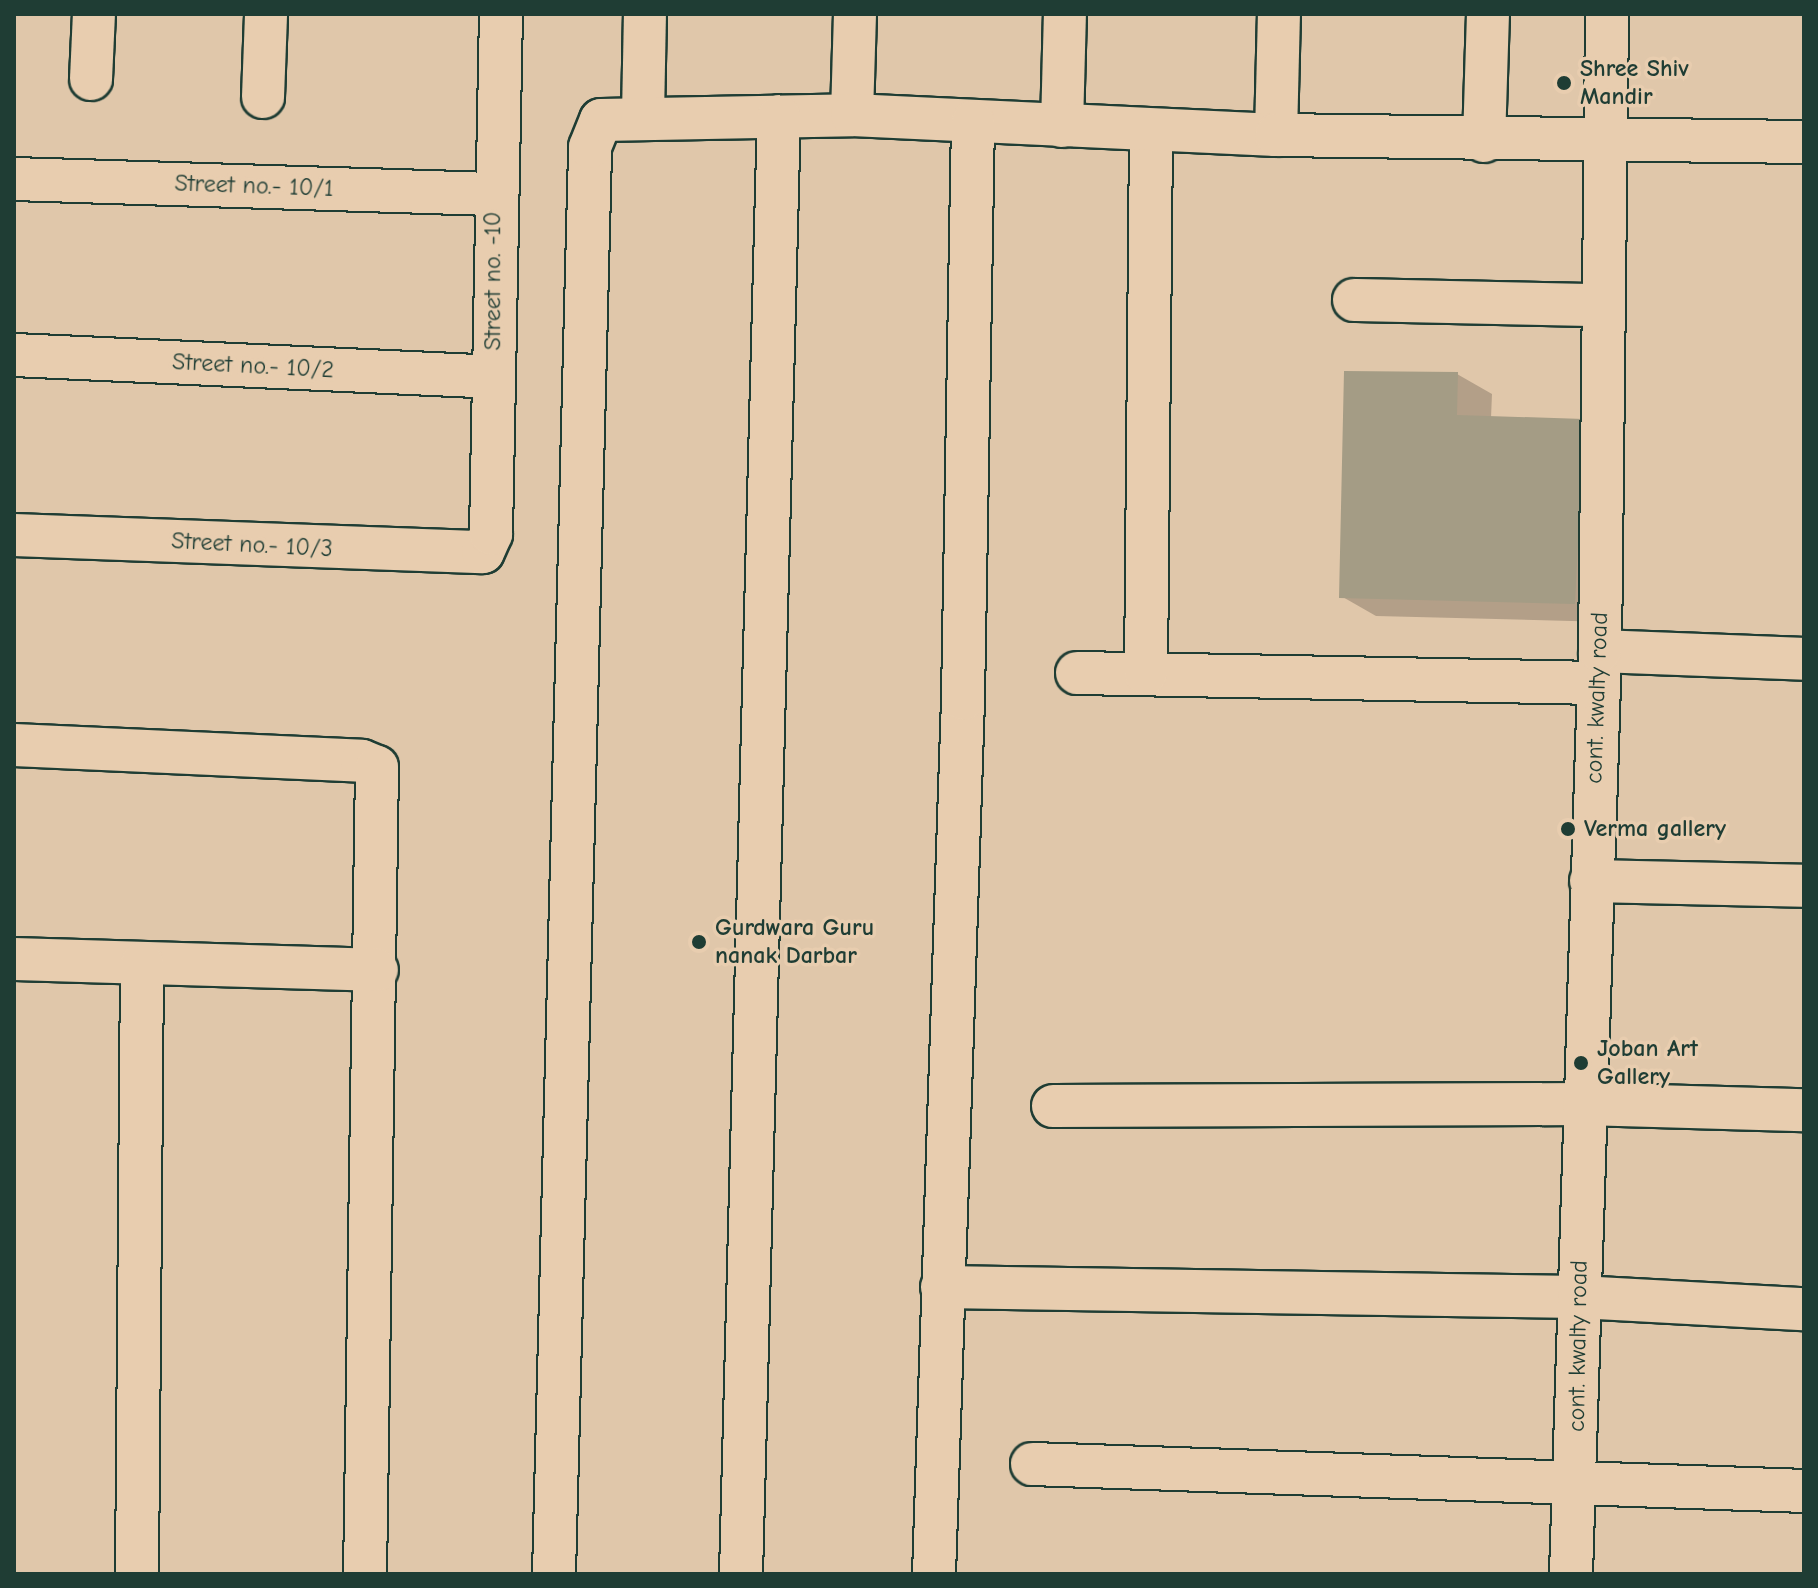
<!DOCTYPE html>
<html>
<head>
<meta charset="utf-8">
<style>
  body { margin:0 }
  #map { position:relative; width:1818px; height:1588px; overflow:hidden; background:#e0c7aa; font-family:"Comic Neue",sans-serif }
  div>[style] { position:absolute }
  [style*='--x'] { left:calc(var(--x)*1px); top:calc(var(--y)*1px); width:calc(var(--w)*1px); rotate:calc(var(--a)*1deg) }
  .shadow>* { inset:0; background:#0003 }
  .building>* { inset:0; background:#a49c85 }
  .roads { filter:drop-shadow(2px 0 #1f3d34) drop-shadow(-2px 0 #1f3d34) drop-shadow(0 2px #1f3d34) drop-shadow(0 -2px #1f3d34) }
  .minor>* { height:42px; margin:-21px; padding:0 21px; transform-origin:21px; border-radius:21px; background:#e8cdaf }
  .dots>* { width:22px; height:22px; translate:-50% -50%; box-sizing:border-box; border:4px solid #e8cdaf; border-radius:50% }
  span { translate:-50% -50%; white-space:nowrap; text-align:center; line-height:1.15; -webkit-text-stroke:7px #e8cdaf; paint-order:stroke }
  .poi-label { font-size:24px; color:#1f3d34; font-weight:700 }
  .left { translate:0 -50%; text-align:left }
  .street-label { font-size:24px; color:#1f3d34 }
  .frame { position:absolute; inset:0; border:16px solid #1f3d34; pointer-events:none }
</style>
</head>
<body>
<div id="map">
  <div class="shadow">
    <div style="clip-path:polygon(1457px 374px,1492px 394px,1491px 418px,1584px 421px,1610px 622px,1376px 616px,1341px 596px)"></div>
  </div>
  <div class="building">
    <div style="clip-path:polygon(1344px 371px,1458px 372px,1457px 415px,1584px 419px,1575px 604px,1339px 598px)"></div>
  </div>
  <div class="roads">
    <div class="minor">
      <div style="--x:91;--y:79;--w:65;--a:-87.4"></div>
      <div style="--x:263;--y:97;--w:83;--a:-87.9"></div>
      <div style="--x:852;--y:115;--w:101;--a:-88.3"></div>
      <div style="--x:643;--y:116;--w:102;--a:-88.9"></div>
      <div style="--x:1062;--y:126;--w:112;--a:-88.5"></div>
      <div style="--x:1276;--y:135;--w:121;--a:-88.6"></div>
      <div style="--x:1484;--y:141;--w:127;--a:-88.2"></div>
      <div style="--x:14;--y:179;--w:480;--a:1.8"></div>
      <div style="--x:1354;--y:300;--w:249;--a:1.2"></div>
      <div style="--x:14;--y:355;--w:479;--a:2.6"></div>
      <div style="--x:14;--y:535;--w:469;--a:2.1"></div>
      <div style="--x:483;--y:552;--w:20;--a:-66"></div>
      <div style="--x:491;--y:534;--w:520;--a:-88.9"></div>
      <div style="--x:1600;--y:651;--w:204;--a:2.2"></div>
      <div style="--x:1077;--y:673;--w:522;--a:1.1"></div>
      <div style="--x:1146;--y:674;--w:544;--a:-89.47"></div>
      <div style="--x:14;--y:745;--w:348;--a:2.6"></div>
      <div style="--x:362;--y:761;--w:16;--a:22"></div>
      <div style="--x:377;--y:767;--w:807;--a:90.85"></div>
      <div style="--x:1591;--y:881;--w:213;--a:1.3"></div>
      <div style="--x:14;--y:959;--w:363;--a:1.7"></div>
      <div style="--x:1053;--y:1106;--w:531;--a:-0.22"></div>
      <div style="--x:1584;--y:1104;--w:220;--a:1.6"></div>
      <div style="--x:942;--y:1287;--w:637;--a:0.9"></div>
      <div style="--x:1579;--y:1297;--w:225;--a:3.1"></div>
      <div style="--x:1032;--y:1464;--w:772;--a:2"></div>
      <div style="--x:137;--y:1574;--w:611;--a:-89.53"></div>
      <div style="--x:554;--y:1574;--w:1427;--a:-88.55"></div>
      <div style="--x:590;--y:147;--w:29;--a:-68"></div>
      <div style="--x:601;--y:120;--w:251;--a:-1.1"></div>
      <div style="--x:852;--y:115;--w:424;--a:2.7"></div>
      <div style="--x:1276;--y:135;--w:528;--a:0.76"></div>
      <div style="--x:741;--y:1574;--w:1458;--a:-88.51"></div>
      <div style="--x:934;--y:1574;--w:875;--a:-88.1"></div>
      <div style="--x:963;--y:699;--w:577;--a:-89.01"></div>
      <div style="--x:1571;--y:1574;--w:923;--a:-88.2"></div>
      <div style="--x:1600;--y:651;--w:637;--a:-89.37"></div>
    </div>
  </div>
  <div class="dots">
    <div style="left:1564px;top:83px;background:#1f3d34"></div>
    <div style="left:1568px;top:829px;background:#1f3d34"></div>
    <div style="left:699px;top:942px;background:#1f3d34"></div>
    <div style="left:1581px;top:1063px;background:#1f3d34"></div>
  </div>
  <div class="poi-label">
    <span class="left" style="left:1580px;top:83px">Shree Shiv<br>Mandir</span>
    <span class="left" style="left:1584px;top:829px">Verma gallery</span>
    <span class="left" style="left:715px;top:942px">Gurdwara Guru<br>nanak Darbar</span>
    <span class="left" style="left:1597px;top:1063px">Joban Art<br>Gallery</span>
  </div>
  <div class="street-label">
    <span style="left:254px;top:186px;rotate:2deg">Street no.- 10/1</span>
    <span style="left:493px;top:281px;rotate:-90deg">Street no. -10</span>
    <span style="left:253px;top:366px;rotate:3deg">Street no.- 10/2</span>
    <span style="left:252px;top:545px;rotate:3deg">Street no.- 10/3</span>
    <span style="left:1597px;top:698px;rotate:-88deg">cont. kwalty road</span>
    <span style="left:1578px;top:1346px;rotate:-89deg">cont. kwalty road</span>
  </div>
  <div class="frame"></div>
</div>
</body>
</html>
